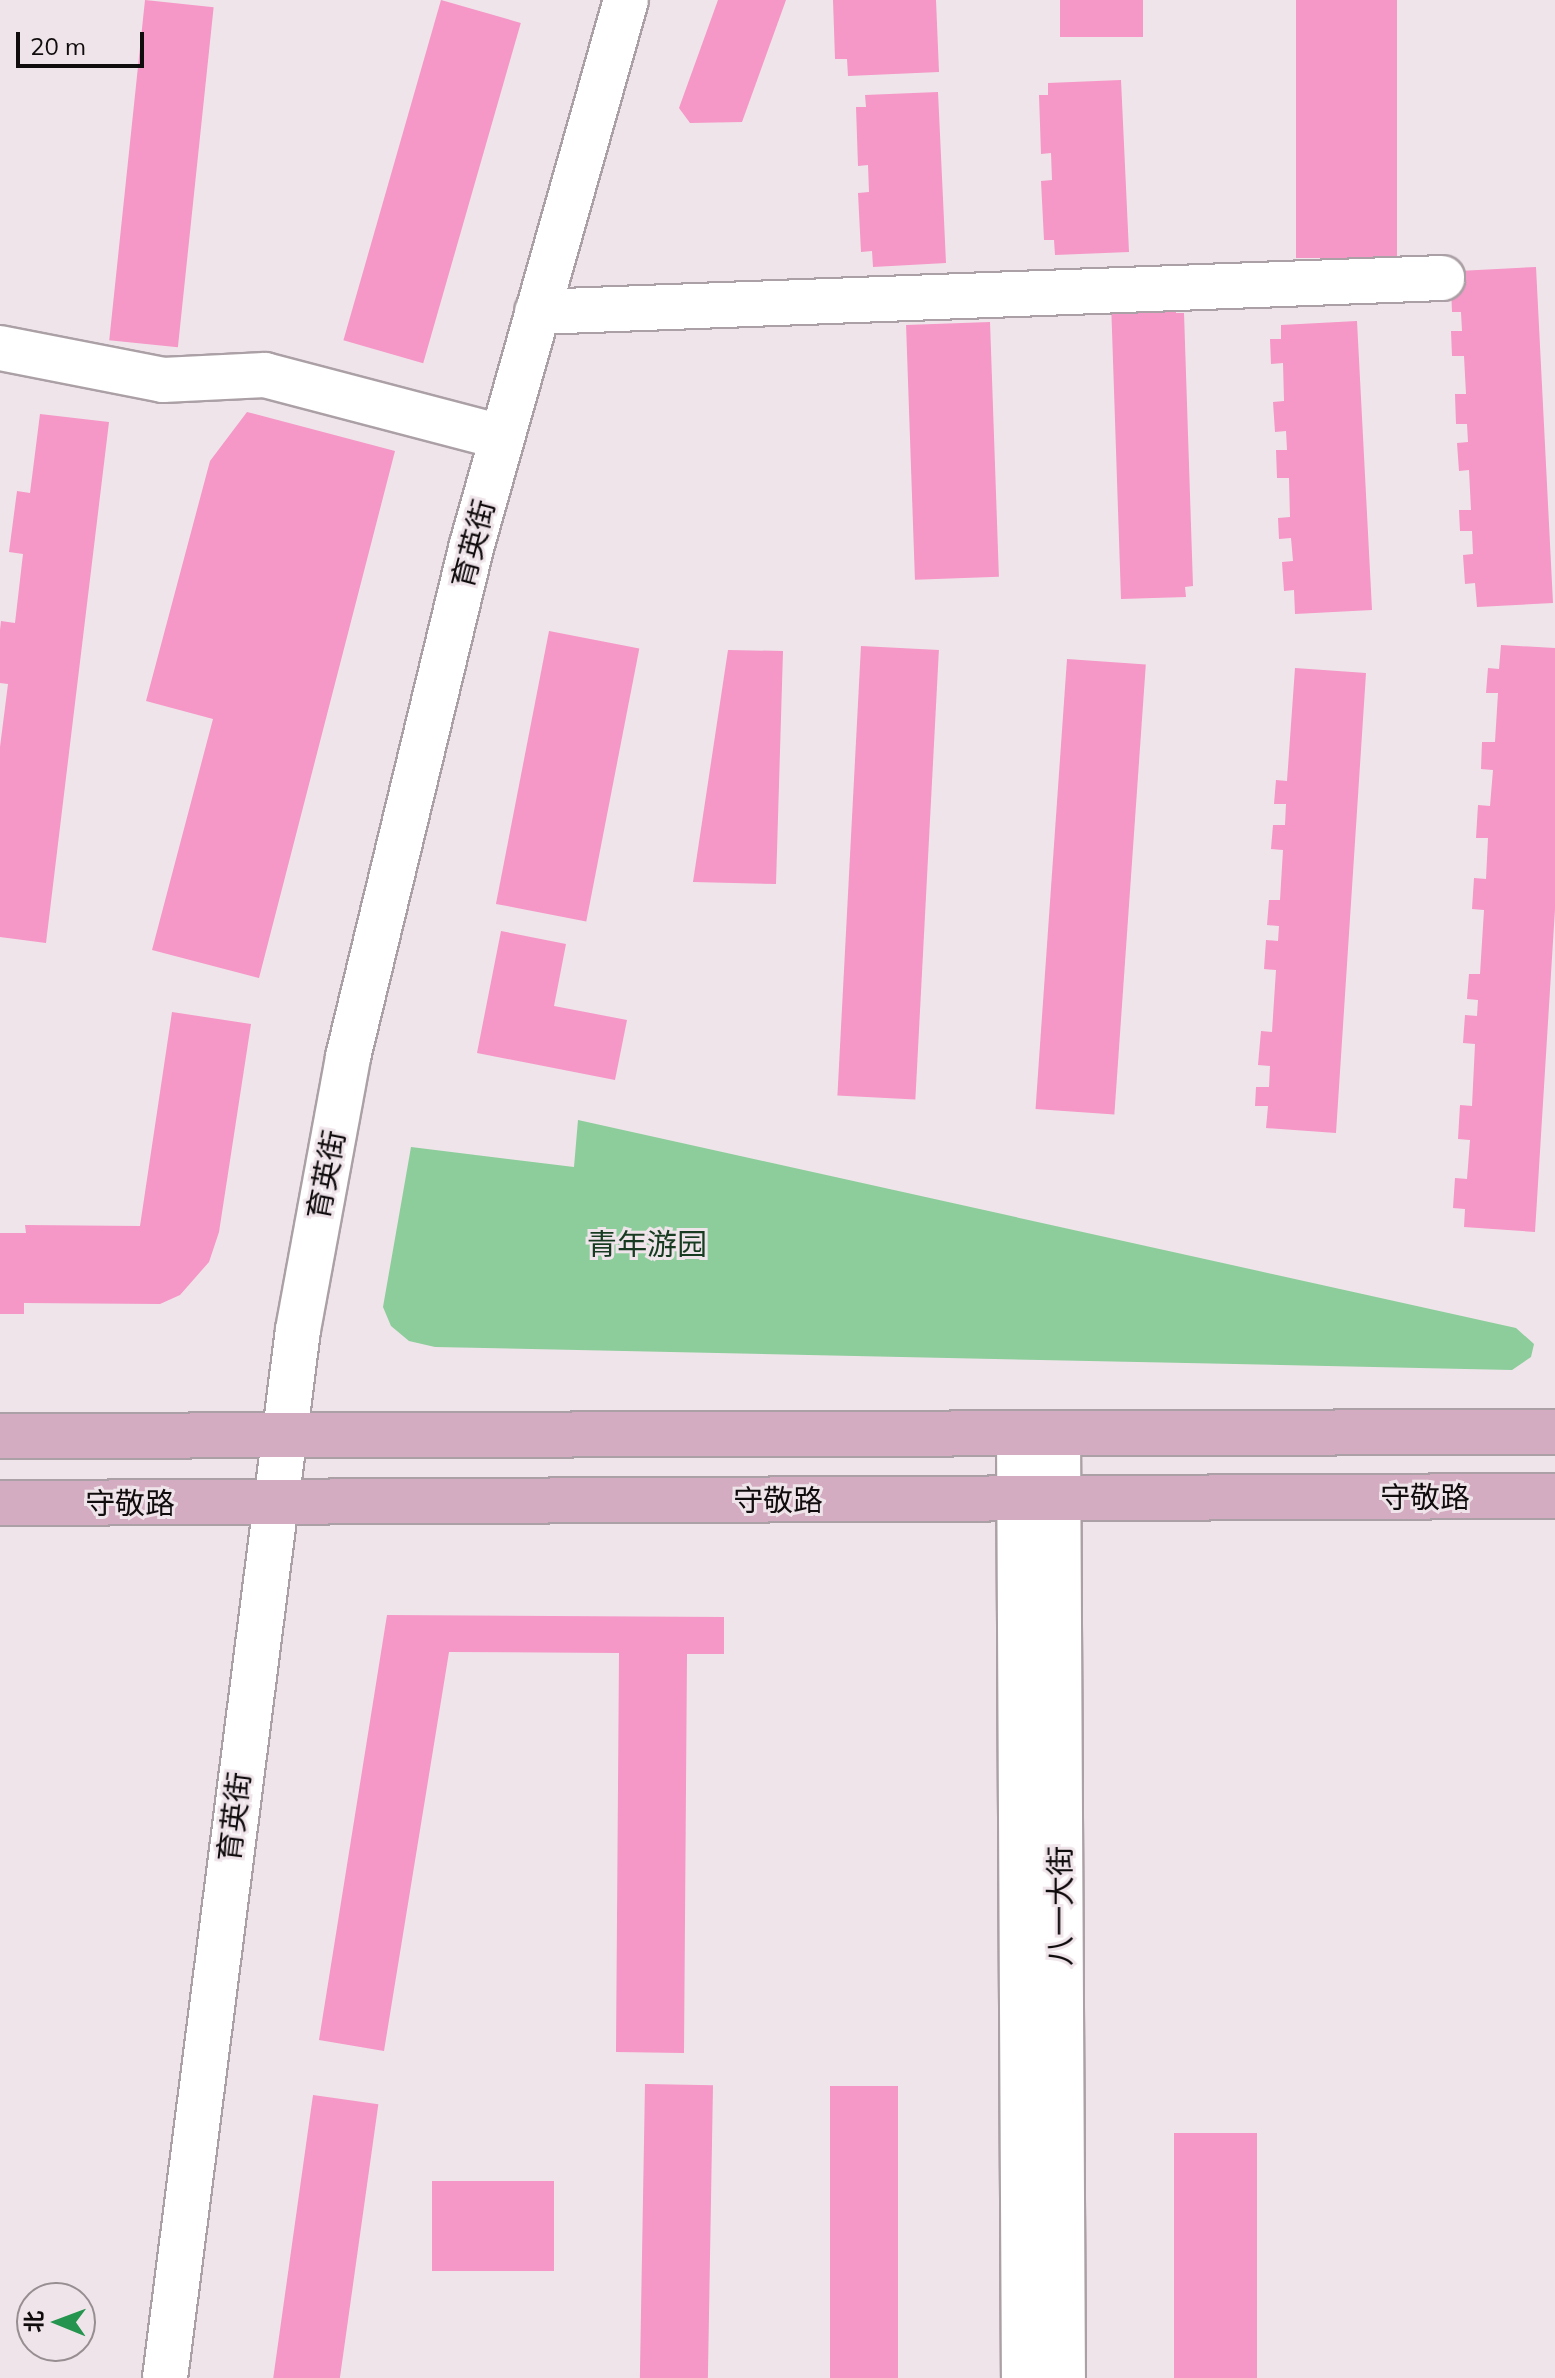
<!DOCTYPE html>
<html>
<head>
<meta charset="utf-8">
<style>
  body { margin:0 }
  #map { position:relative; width:1555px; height:2378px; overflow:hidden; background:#efe4e9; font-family:Mulish,"Noto Sans SC",sans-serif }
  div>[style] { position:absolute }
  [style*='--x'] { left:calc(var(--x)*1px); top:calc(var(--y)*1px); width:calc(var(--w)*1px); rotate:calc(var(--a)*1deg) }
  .green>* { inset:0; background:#8ccd9b }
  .building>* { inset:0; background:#f597c7; transform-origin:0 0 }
  .roads { filter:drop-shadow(2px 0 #aba0a5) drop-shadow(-2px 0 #aba0a5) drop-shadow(0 2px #aba0a5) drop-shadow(0 -2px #aba0a5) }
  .minor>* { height:44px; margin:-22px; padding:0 22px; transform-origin:22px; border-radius:22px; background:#fff }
  .major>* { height:44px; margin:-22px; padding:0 22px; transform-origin:22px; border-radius:22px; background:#d4acc1 }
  span { translate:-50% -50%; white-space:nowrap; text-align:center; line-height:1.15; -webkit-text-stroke:6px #efe4e9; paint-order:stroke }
  .street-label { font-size:30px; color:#100c0e }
  .park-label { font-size:30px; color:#163b21 }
  .north { position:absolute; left:16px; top:2282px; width:80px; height:80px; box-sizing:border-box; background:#efe4e9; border:2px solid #968e91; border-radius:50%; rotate:271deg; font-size:22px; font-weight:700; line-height:32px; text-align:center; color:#100c0e }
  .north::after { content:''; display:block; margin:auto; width:28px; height:36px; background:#24944e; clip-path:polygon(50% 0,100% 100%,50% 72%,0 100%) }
  .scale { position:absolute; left:16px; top:32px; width:128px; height:36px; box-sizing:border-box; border:4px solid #100c0e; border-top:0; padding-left:10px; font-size:24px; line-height:28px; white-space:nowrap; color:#100c0e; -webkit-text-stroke:6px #efe4e9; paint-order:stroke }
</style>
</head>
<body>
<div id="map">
  <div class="green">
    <div style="clip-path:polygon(578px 1120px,1516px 1328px,1534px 1344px,1531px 1357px,1512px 1370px,435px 1347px,409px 1341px,391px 1326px,383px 1307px,411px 1147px,574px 1167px)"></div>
  </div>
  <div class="building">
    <div style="left:145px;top:0;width:69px;height:342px;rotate:6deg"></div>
    <div style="left:441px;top:0;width:83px;height:354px;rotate:16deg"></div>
    <div style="clip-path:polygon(718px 0,786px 0,742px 122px,690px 123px,679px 108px)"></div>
    <div style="clip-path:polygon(833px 0,936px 0,939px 72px,848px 76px,847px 59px,835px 59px)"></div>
    <div style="left:1060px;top:0;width:83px;height:37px"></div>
    <div style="left:1296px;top:0;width:101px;height:258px"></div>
    <div style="clip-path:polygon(1121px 80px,1129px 252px,1055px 255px,1054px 240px,1044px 240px,1041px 181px,1052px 180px,1051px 153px,1041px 154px,1039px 95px,1048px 95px,1048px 83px)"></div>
    <div style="clip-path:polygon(938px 92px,946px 263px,873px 267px,872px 251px,861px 252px,858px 193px,869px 192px,868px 165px,858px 166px,856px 107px,866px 107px,865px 95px)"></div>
    <div style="clip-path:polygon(1536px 267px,1553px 603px,1477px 607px,1475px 583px,1465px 584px,1463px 555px,1473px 554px,1472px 531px,1460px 531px,1459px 510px,1471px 510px,1469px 470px,1459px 471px,1457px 443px,1468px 442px,1467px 424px,1456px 424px,1455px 394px,1466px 394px,1464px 356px,1452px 356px,1451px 331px,1462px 331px,1461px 312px,1452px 312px,1451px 286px,1459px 271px)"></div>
    <div style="clip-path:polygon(1176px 299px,1176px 313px,1184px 313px,1193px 586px,1185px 587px,1186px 597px,1121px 599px,1111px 301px)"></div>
    <div style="clip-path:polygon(1357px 321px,1372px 610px,1295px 614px,1294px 590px,1284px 591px,1282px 562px,1293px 561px,1291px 538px,1279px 539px,1278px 518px,1290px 517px,1289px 478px,1277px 478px,1276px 450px,1287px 450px,1286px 431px,1275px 432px,1273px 402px,1284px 401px,1283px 363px,1271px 364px,1270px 339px,1281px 339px,1281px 325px)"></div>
    <div style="left:990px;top:322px;width:255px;height:84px;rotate:88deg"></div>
    <div style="clip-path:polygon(247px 412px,395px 451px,259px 978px,152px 950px,213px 719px,146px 701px,210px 461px)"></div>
    <div style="clip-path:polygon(40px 414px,109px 422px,46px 943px,0 937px,0 747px,8px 684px,0 683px,0 630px,1px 621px,15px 623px,23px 554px,9px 552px,17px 491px,30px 493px)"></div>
    <div style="left:549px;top:631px;width:92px;height:278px;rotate:11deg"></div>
    <div style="clip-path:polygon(1501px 645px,1555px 648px,1555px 909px,1535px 1232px,1464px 1227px,1465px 1209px,1453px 1208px,1455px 1178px,1467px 1179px,1470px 1140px,1458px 1139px,1460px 1105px,1472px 1106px,1475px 1044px,1463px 1043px,1465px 1015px,1477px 1016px,1478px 1000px,1467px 999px,1469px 974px,1480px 974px,1484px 910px,1472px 909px,1474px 878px,1486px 879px,1488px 838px,1476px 838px,1478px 805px,1490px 806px,1493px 770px,1481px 769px,1482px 742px,1495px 742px,1498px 693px,1486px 693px,1488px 668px,1499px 669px)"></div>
    <div style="left:861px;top:646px;width:78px;height:450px;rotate:3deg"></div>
    <div style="clip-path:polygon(728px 650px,783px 651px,776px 884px,693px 882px)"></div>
    <div style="left:1067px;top:659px;width:79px;height:451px;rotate:4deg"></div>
    <div style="clip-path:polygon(1295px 668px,1366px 673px,1336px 1133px,1266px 1128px,1268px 1106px,1255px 1106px,1256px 1087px,1269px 1087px,1270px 1066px,1258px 1065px,1261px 1031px,1272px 1032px,1276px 970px,1264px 969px,1266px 940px,1278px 941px,1279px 926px,1267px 925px,1269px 900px,1280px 900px,1283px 850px,1271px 849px,1273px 825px,1285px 825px,1286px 804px,1274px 804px,1276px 780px,1287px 781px)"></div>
    <div style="clip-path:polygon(501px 931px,566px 944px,554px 1006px,627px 1020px,615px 1080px,477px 1053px)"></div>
    <div style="clip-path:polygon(172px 1012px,251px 1024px,219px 1232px,209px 1262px,180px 1295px,160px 1304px,24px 1303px,24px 1314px,0 1314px,0 1233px,26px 1233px,25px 1225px,140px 1226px)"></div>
    <div style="clip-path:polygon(387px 1615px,724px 1617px,724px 1654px,687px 1654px,684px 2053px,616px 2052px,619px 1653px,449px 1652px,384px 2051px,319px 2040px)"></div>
    <div style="left:645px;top:2084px;width:68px;height:294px;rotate:1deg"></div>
    <div style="left:830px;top:2086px;width:68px;height:292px"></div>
    <div style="left:313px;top:2095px;width:66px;height:286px;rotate:8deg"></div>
    <div style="left:1174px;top:2133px;width:83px;height:245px"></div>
    <div style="left:432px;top:2181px;width:122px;height:90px"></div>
  </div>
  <div class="roads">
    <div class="minor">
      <div style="--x:537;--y:312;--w:906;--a:-2.15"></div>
      <div style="--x:0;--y:348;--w:166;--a:11.1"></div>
      <div style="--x:163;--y:380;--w:102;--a:-2.8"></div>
      <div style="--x:265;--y:375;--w:245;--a:14.7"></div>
      <div style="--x:1058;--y:1433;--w:945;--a:89.7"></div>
      <div style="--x:1019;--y:1434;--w:944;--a:89.7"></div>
      <div style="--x:165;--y:2378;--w:1056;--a:-82.77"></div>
      <div style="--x:298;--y:1330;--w:278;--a:-79.6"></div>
      <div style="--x:348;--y:1057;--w:524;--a:-76.41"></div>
      <div style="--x:471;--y:548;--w:569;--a:-74.21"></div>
    </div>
    <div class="major">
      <div style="--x:0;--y:1436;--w:1555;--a:-0.15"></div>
      <div style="--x:0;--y:1503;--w:1555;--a:-0.26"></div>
    </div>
  </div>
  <div class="street-label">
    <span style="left:473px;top:544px;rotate:-75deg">育英街</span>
    <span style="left:326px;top:1175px;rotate:-79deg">育英街</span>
    <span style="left:1425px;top:1497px">守敬路</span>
    <span style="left:778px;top:1500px">守敬路</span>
    <span style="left:130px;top:1503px">守敬路</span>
    <span style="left:234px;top:1817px;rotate:-83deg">育英街</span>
    <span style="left:1060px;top:1906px;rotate:-90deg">八一大街</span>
  </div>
  <div class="park-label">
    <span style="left:647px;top:1244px">青年游园</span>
  </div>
  <div class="north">北</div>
  <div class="scale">20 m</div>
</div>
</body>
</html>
